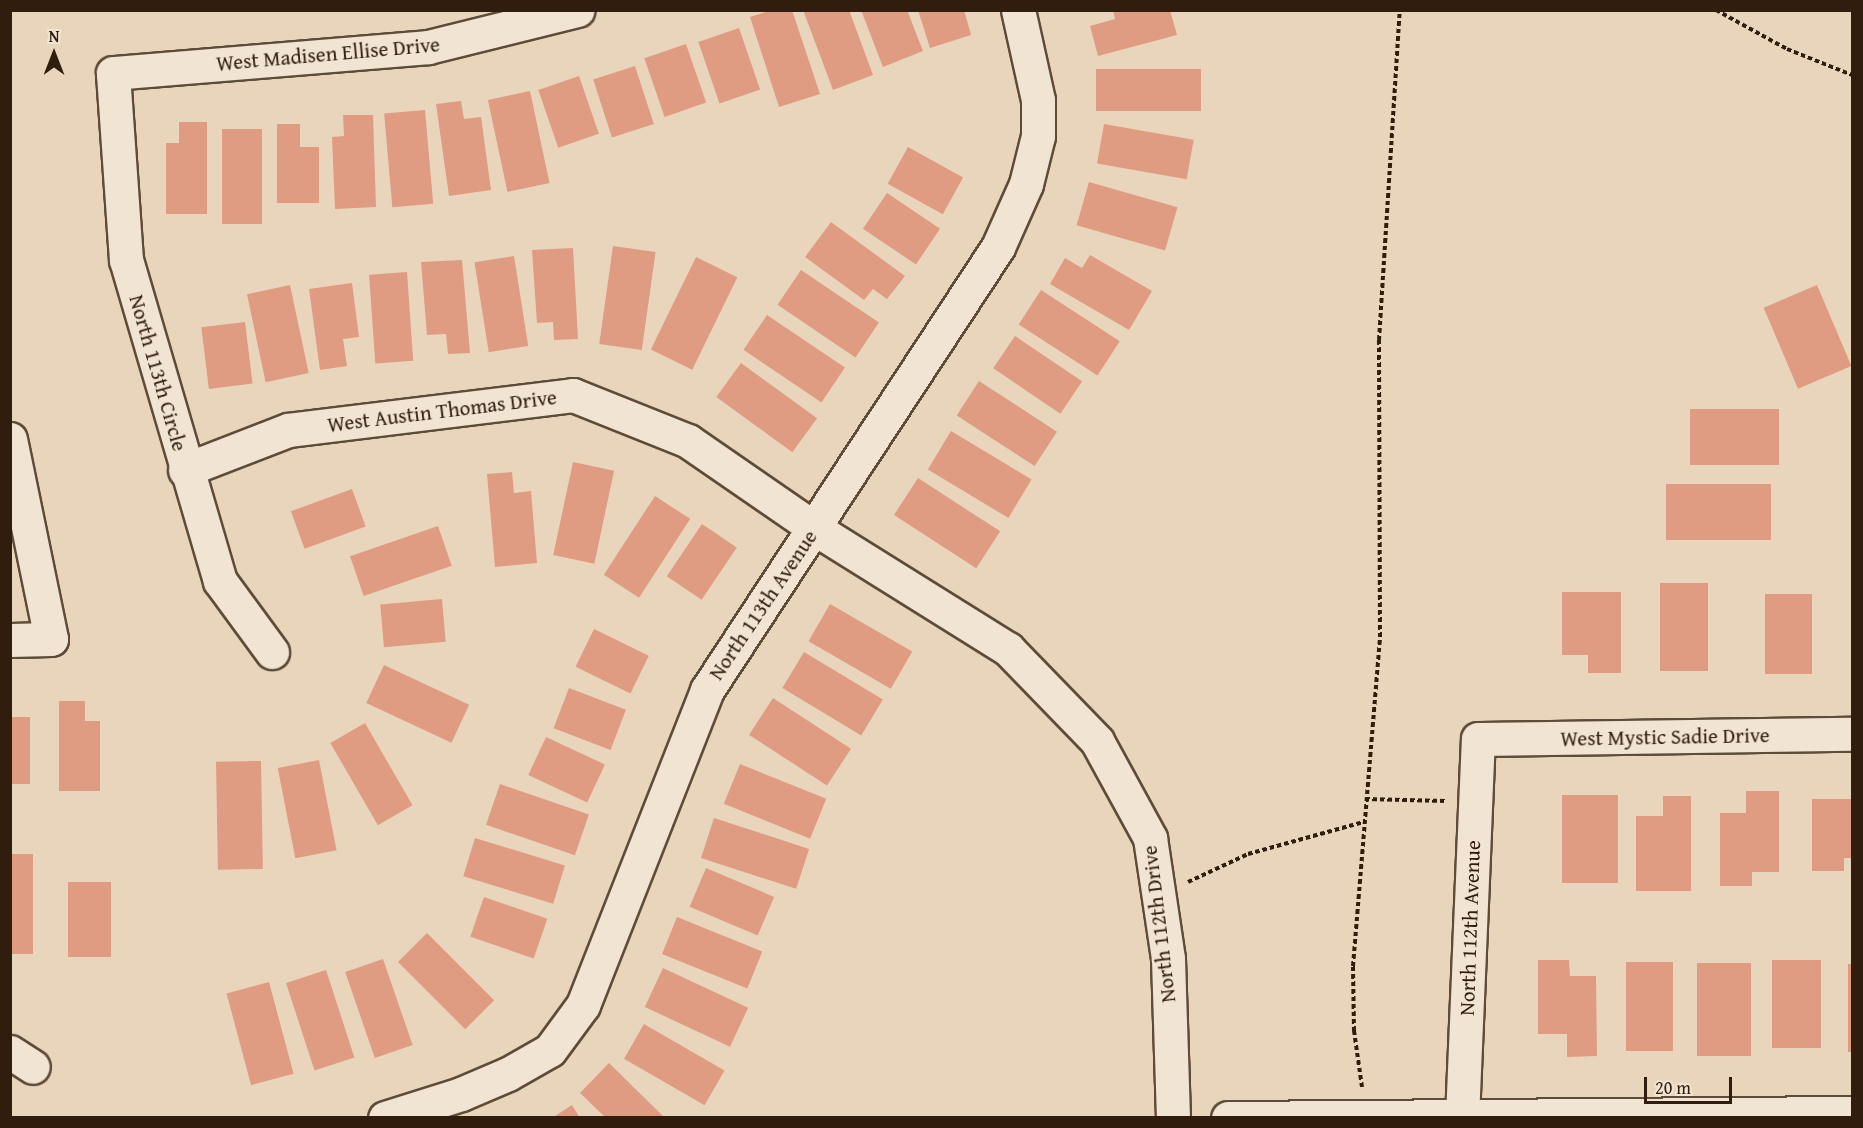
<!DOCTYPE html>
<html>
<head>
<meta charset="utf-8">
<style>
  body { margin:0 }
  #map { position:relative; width:1863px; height:1128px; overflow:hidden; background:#e9d5bb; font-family:"Gentium Book Plus",serif }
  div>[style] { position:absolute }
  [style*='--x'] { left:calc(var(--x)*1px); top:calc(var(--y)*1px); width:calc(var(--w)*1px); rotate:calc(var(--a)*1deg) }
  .building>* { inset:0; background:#df9c82; transform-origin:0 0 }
  .path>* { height:4px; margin-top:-2px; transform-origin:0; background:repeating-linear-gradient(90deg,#301d0d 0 4.5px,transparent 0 7.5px) }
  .roads { filter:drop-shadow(2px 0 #5e4b38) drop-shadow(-2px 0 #5e4b38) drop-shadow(0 2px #5e4b38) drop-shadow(0 -2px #5e4b38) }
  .street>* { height:33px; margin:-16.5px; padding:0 16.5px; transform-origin:16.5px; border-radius:16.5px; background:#f1e4d3 }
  span { translate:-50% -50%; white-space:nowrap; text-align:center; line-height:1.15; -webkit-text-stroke:4.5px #f1e4d3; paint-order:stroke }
  .street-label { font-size:21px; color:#301d0d }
  .frame { position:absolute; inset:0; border:12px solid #301d0d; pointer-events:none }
  .north { position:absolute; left:24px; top:24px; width:60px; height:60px; -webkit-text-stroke:4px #f1e4d3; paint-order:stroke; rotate:0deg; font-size:16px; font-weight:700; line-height:24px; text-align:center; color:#301d0d }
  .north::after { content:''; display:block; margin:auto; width:21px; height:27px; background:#301d0d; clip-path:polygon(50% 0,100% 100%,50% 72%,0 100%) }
  .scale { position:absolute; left:1644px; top:1077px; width:88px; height:27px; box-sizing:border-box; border:3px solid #301d0d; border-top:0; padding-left:8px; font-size:18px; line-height:21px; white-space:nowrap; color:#301d0d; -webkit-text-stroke:4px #f1e4d3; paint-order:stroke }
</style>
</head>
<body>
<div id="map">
  <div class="building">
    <div style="clip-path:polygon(772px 10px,792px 10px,820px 94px,779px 107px,750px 17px)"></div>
    <div style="clip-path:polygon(803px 10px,849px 10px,873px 75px,833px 90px)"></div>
    <div style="clip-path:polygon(861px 10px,907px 10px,923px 51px,883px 67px)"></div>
    <div style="clip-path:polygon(918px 10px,964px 10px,971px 35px,930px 48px)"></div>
    <div style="clip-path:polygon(1113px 10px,1170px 10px,1177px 35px,1098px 56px,1090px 26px,1115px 19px)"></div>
    <div style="left:739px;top:28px;width:65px;height:43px;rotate:71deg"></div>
    <div style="left:686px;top:44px;width:62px;height:44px;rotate:71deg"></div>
    <div style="left:635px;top:66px;width:61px;height:44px;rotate:72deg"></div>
    <div style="left:1096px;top:69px;width:105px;height:42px"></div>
    <div style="left:579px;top:76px;width:61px;height:43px;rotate:71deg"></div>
    <div style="left:530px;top:91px;width:94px;height:43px;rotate:78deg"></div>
    <div style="clip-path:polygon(461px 101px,464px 119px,481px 117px,491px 190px,449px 196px,436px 104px)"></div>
    <div style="left:425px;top:110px;width:94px;height:41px;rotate:85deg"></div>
    <div style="clip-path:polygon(343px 115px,373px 115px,376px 207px,335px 209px,332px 137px,344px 136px)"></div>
    <div style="clip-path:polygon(179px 122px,207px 122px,207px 214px,166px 214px,166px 143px,179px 143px)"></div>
    <div style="clip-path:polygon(277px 124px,300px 124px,300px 147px,319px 147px,319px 203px,277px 203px)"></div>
    <div style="left:1104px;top:124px;width:91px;height:40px;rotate:10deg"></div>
    <div style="left:222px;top:129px;width:40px;height:95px"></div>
    <div style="left:908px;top:147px;width:63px;height:42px;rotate:29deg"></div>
    <div style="left:1089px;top:182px;width:92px;height:45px;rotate:16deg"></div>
    <div style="left:887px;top:193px;width:64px;height:43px;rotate:34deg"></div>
    <div style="clip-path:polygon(831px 222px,905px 276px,887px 299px,873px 289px,864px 300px,805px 257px)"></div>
    <div style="left:613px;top:246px;width:43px;height:99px;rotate:8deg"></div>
    <div style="clip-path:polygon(573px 248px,578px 339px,554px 340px,553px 322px,537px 323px,532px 250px)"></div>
    <div style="clip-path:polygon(1090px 255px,1152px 291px,1129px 330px,1050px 284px,1065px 258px,1082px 268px)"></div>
    <div style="left:514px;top:256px;width:91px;height:40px;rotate:81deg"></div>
    <div style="left:696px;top:257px;width:46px;height:103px;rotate:26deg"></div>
    <div style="clip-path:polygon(462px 260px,470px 353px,448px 354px,446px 334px,427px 335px,421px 262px)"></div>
    <div style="left:801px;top:270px;width:94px;height:42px;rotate:34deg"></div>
    <div style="left:407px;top:272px;width:89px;height:38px;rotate:86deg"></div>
    <div style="clip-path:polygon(352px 283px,359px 337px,343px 339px,347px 366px,320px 370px,309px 289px)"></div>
    <div style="left:290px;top:285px;width:90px;height:44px;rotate:78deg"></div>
    <div style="left:1817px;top:285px;width:88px;height:58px;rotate:67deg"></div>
    <div style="left:1041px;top:290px;width:94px;height:41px;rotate:33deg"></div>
    <div style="left:767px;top:315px;width:94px;height:42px;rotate:34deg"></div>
    <div style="left:245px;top:322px;width:62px;height:44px;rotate:83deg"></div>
    <div style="left:1015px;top:336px;width:81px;height:39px;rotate:34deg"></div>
    <div style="left:741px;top:363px;width:94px;height:42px;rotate:36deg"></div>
    <div style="left:979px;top:381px;width:93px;height:41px;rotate:33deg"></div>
    <div style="left:1690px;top:409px;width:89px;height:56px"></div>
    <div style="left:951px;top:431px;width:94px;height:45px;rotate:31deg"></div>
    <div style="left:573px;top:462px;width:42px;height:95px;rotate:12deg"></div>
    <div style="clip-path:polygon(512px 472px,514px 493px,531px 491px,537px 563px,495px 567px,487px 474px)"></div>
    <div style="left:918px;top:478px;width:98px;height:44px;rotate:33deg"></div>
    <div style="left:1666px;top:484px;width:105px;height:56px"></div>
    <div style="left:352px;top:489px;width:40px;height:65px;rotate:70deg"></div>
    <div style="left:655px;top:496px;width:42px;height:94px;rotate:33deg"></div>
    <div style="left:702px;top:524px;width:42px;height:63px;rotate:34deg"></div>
    <div style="left:438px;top:526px;width:42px;height:93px;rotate:71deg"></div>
    <div style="left:1660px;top:583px;width:48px;height:88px"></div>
    <div style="clip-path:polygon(1562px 592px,1621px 592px,1621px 673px,1588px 673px,1588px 655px,1562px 655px)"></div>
    <div style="left:1765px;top:594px;width:47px;height:80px"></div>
    <div style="left:442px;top:599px;width:43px;height:62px;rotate:85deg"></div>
    <div style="left:830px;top:604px;width:95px;height:43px;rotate:30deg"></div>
    <div style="left:594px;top:629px;width:61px;height:42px;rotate:26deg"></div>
    <div style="left:804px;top:652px;width:92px;height:42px;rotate:31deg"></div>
    <div style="left:384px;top:665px;width:94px;height:42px;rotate:25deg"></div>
    <div style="left:569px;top:688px;width:61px;height:43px;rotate:21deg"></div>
    <div style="left:773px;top:698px;width:93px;height:44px;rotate:33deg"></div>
    <div style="clip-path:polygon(59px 701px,85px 701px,85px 721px,100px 721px,100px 791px,59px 791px)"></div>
    <div style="left:10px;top:717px;width:20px;height:67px"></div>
    <div style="left:365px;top:723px;width:95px;height:40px;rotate:60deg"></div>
    <div style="left:546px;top:737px;width:65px;height:42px;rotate:25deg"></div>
    <div style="left:319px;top:760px;width:92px;height:42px;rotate:79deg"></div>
    <div style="left:261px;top:761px;width:108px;height:45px;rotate:89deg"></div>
    <div style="left:740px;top:764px;width:93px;height:43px;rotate:22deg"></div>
    <div style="left:500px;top:784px;width:94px;height:43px;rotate:19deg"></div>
    <div style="clip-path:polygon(1746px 791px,1779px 791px,1779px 872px,1752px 872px,1752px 886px,1720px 886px,1720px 813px,1746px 813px)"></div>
    <div style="left:1562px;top:795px;width:56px;height:88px"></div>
    <div style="clip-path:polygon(1663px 796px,1691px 796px,1691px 891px,1636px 891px,1636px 816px,1663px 816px)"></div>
    <div style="clip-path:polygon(1812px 799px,1852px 799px,1852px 858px,1844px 858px,1844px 871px,1812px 871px)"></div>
    <div style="left:714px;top:818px;width:100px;height:42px;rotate:18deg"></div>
    <div style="left:475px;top:838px;width:94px;height:40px;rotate:17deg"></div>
    <div style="left:10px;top:854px;width:23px;height:100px"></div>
    <div style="left:706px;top:868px;width:74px;height:42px;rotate:23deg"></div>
    <div style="left:68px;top:882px;width:43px;height:75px"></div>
    <div style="left:484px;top:897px;width:67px;height:42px;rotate:19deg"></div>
    <div style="left:677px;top:917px;width:92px;height:40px;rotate:22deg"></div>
    <div style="left:427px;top:933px;width:95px;height:41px;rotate:45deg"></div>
    <div style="left:383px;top:959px;width:91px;height:40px;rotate:71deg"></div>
    <div style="clip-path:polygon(1538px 960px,1569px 960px,1570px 976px,1596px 976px,1597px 1056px,1567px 1057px,1567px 1034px,1538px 1034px)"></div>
    <div style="left:1772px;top:960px;width:49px;height:88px"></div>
    <div style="left:1626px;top:962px;width:47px;height:89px"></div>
    <div style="left:1697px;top:963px;width:54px;height:93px"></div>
    <div style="left:1848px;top:964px;width:4px;height:88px"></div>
    <div style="left:663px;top:968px;width:94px;height:43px;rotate:25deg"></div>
    <div style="left:326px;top:970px;width:92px;height:42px;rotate:72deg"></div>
    <div style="left:269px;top:982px;width:95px;height:44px;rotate:75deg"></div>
    <div style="left:644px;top:1024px;width:93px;height:40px;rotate:30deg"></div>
    <div style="clip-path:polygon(609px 1063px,665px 1118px,606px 1118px,580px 1093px)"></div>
    <div style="clip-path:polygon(572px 1105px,580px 1118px,552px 1118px)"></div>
  </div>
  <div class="path">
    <div style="--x:1716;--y:10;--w:81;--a:28.8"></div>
    <div style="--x:1787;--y:49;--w:70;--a:21.8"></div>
    <div style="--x:1365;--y:799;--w:80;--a:1.4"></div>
    <div style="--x:1188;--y:882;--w:66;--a:-25"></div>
    <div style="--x:1248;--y:854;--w:119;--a:-15.5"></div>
    <div style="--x:1362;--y:1087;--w:57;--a:-98.1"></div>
    <div style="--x:1354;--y:1031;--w:65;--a:-90.9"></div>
    <div style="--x:1353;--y:966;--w:330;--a:-85.3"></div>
    <div style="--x:1380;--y:637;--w:297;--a:-90.2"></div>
    <div style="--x:1379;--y:340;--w:331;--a:-86.4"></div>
  </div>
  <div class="roads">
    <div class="street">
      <div style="--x:10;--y:439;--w:204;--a:78.4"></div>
      <div style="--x:51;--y:639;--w:41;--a:178.6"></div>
      <div style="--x:185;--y:470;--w:110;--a:-21.2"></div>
      <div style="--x:288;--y:430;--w:287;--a:-7"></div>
      <div style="--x:573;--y:395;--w:124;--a:21.8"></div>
      <div style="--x:688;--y:441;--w:153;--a:34.6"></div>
      <div style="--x:814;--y:528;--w:229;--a:32"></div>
      <div style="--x:1008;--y:649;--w:128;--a:45.9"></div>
      <div style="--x:1097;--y:741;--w:111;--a:61.3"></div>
      <div style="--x:1150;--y:838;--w:122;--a:81.5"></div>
      <div style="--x:1168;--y:959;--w:159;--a:88.2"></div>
      <div style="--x:272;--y:652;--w:88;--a:-126.2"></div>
      <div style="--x:220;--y:581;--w:334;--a:-106.3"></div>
      <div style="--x:126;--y:260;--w:187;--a:-94"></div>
      <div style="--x:113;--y:73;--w:316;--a:-4.7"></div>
      <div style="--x:428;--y:47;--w:154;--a:-13.9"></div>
      <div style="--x:10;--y:1052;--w:27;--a:33"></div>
      <div style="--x:385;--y:1118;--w:80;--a:-17.5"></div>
      <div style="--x:461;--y:1094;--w:51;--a:-23.1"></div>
      <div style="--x:508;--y:1074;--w:48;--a:-29.7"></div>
      <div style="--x:550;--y:1050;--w:56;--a:-53.7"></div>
      <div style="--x:583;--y:1005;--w:339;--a:-68.5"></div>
      <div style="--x:707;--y:690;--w:530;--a:-56.7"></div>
      <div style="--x:998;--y:247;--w:69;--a:-66"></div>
      <div style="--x:1026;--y:184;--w:49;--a:-76"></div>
      <div style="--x:1038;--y:136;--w:36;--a:-90"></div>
      <div style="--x:1038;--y:100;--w:92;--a:-102.5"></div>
      <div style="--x:1228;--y:1118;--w:624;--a:-0.46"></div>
      <div style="--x:1462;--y:1118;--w:379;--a:-87.6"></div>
      <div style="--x:1478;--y:739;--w:374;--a:-0.8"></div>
    </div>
  </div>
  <div class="street-label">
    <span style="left:328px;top:54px;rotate:-5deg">West Madisen Ellise Drive</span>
    <span style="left:158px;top:373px;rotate:74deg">North 113th Circle</span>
    <span style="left:442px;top:411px;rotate:-7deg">West Austin Thomas Drive</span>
    <span style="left:763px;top:605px;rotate:-56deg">North 113th Avenue</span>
    <span style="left:1665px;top:737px;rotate:-1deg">West Mystic Sadie Drive</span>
    <span style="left:1159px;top:924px;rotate:-97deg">North 112th Drive</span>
    <span style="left:1470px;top:928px;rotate:-88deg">North 112th Avenue</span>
  </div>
  <div class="frame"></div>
  <div class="north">N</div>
  <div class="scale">20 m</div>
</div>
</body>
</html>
